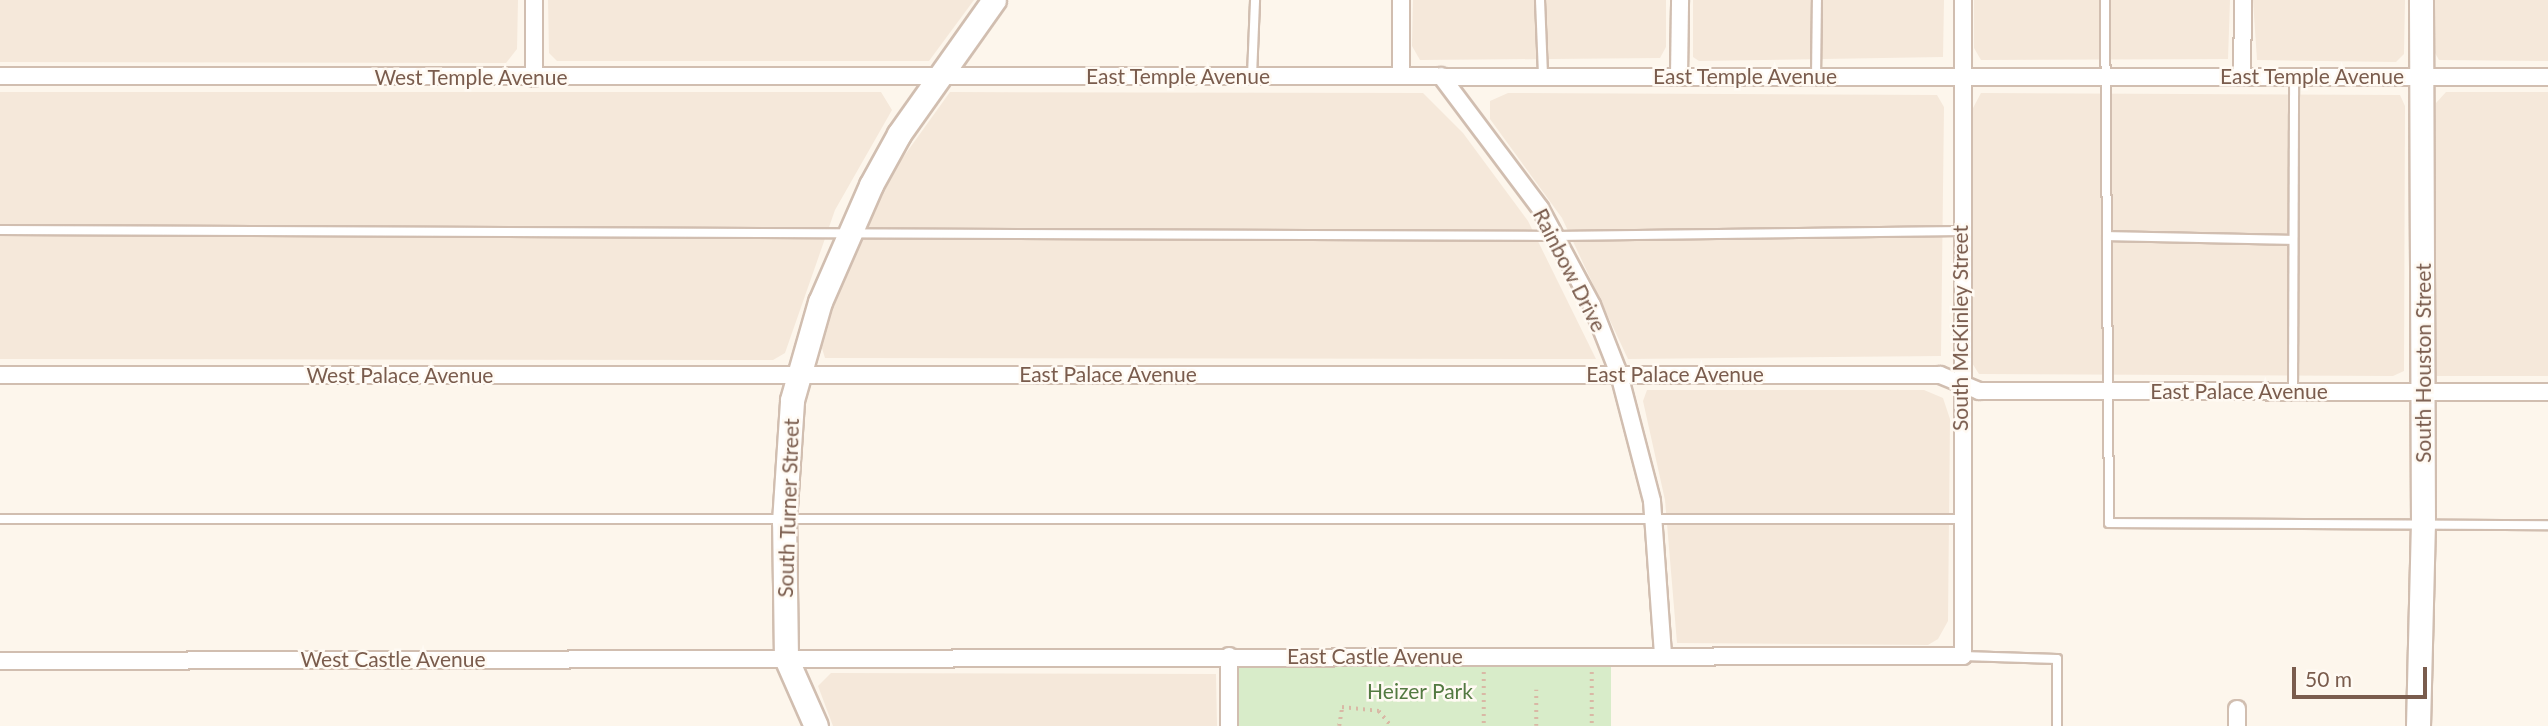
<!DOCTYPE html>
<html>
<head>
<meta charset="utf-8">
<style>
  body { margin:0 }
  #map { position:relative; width:2548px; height:726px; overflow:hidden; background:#fdf6ec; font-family:Lato,sans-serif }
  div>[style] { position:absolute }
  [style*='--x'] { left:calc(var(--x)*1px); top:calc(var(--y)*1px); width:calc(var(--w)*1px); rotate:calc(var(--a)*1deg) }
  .residential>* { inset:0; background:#f5e8da }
  .green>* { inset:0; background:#d8ecc9; transform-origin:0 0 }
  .path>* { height:3.5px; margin-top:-1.75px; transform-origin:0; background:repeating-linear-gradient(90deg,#d9b8a5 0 2px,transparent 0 7px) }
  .roads { filter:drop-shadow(2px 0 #d1beb0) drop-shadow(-2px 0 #d1beb0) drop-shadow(0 2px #d1beb0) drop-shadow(0 -2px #d1beb0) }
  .lane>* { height:8px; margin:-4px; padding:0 4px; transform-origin:4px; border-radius:4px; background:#fff }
  .street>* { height:16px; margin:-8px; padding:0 8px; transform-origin:8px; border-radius:8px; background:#fff }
  .secondary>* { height:23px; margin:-11.5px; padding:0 11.5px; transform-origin:11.5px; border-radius:11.5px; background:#fff }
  span { translate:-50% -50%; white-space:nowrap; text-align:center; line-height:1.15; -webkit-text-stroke:5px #fffaf3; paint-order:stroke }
  .street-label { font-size:21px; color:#7a5c4d }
  .park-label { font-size:21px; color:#537a41 }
  .scale { position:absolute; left:2292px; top:667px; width:135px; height:32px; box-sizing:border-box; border:4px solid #7a5c4d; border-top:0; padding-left:9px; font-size:21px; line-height:24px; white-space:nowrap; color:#7a5c4d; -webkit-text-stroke:5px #fffaf3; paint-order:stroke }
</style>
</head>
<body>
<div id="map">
  <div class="residential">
    <div style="clip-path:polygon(0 0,518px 0,517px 49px,506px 63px,0 62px)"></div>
    <div style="clip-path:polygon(548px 0,974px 0,929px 61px,557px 61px,549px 53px)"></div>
    <div style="clip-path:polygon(1413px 0,1666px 0,1666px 47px,1660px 58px,1420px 60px,1412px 46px)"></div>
    <div style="clip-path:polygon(1693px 0,1944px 0,1943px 57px,1699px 61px,1693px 57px)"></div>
    <div style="clip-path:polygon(1974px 0,2230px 0,2228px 59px,1981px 60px,1974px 48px)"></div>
    <div style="clip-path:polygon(2253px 0,2405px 0,2404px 54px,2396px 62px,2257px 60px)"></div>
    <div style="clip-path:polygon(2435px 0,2548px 0,2548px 61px,2439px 60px,2435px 53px)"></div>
    <div style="clip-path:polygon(0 92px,881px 92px,892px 110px,835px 210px,785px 353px,773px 360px,0 359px)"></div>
    <div style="clip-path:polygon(950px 92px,1423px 93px,1463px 133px,1528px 221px,1596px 359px,825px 358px,821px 345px,850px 257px,899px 163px)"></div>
    <div style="clip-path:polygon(2446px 92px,2548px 92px,2548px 376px,2435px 376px,2436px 103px)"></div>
    <div style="clip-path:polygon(1508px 93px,1937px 95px,1944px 107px,1941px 356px,1628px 359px,1562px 218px,1490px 119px,1490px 101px)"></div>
    <div style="clip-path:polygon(1981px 93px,2400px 95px,2405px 106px,2404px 371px,2393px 376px,1979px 374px,1972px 363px,1973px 108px)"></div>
    <div style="clip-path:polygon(1647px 390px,1924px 390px,1943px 398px,1950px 419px,1948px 621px,1938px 639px,1928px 645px,1677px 643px,1665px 500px,1643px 401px)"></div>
    <div style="clip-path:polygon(831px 673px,1216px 674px,1217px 726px,833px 726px,818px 686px)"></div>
  </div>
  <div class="green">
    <div style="left:1229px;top:656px;width:382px;height:70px"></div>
  </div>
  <div class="path">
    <div style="--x:1484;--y:672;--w:54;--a:90"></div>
    <div style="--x:1592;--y:672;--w:54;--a:90"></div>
    <div style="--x:1339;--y:726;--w:19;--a:-81"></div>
    <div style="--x:1342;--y:707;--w:37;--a:6"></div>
    <div style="--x:1379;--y:711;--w:19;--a:51"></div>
    <div style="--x:1536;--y:726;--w:36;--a:-90"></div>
  </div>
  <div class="roads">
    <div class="lane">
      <div style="--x:1540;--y:0;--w:76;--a:87.7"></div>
      <div style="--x:2105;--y:0;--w:523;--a:89.56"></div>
      <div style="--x:2109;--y:523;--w:439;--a:0.3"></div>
      <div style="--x:1252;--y:76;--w:76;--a:-87.7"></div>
      <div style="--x:1816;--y:77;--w:77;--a:-89.3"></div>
      <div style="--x:0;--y:230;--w:1555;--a:0.22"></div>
      <div style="--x:1555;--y:236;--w:406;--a:-0.7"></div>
      <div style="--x:2107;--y:236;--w:186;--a:1.2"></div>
      <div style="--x:2293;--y:392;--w:316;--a:-89.8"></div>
      <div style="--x:0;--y:519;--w:1961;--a:0"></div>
      <div style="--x:1963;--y:656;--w:94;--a:1.8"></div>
      <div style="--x:2057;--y:659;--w:67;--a:90"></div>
    </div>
    <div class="street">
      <div style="--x:1401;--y:0;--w:76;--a:90"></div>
      <div style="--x:0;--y:76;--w:2548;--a:0.02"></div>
      <div style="--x:1441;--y:76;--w:165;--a:53.1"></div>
      <div style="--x:1540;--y:208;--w:110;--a:61.8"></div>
      <div style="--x:1592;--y:305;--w:74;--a:68.6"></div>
      <div style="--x:1619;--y:374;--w:131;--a:75.4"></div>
      <div style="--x:1652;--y:501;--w:155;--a:85.9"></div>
      <div style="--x:1679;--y:76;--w:76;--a:-89.2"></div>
      <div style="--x:2242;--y:76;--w:76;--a:-89.2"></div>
      <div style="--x:534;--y:78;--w:78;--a:-90"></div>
      <div style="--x:0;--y:375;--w:1940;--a:0"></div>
      <div style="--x:1940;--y:375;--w:42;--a:22.3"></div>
      <div style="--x:1979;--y:391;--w:569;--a:0.1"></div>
      <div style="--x:1229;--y:656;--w:70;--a:90"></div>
      <div style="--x:0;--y:661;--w:1963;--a:-0.15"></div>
      <div style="--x:1963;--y:656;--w:656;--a:-90"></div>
      <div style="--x:2237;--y:709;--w:17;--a:90"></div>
    </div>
    <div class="secondary">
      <div style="--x:816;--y:726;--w:74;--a:-113.8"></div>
      <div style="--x:786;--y:658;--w:136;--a:-90.8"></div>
      <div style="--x:784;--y:522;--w:122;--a:-86.2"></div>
      <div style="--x:792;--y:400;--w:102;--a:-74.1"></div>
      <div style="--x:820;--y:302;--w:128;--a:-66.4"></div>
      <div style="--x:871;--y:185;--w:58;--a:-61.2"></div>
      <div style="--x:899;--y:134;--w:164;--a:-54.7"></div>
      <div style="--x:2418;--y:726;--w:201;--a:-88.6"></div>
      <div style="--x:2423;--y:525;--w:525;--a:-90.22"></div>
    </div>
  </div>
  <div class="street-label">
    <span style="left:1178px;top:76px">East Temple Avenue</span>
    <span style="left:1745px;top:76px">East Temple Avenue</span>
    <span style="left:2312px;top:76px">East Temple Avenue</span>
    <span style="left:471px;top:77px">West Temple Avenue</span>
    <span style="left:1570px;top:270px;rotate:63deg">Rainbow Drive</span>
    <span style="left:1960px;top:328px;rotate:-90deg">South McKinley Street</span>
    <span style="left:2423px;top:363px;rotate:-90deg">South Houston Street</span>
    <span style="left:1108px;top:374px">East Palace Avenue</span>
    <span style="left:1675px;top:374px">East Palace Avenue</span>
    <span style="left:400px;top:375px">West Palace Avenue</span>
    <span style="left:2239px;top:391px">East Palace Avenue</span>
    <span style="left:788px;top:508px;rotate:-88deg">South Turner Street</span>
    <span style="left:1375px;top:656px">East Castle Avenue</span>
    <span style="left:393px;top:659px">West Castle Avenue</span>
  </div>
  <div class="park-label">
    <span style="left:1420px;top:691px">Heizer Park</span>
  </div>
  <div class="scale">50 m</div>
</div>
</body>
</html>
